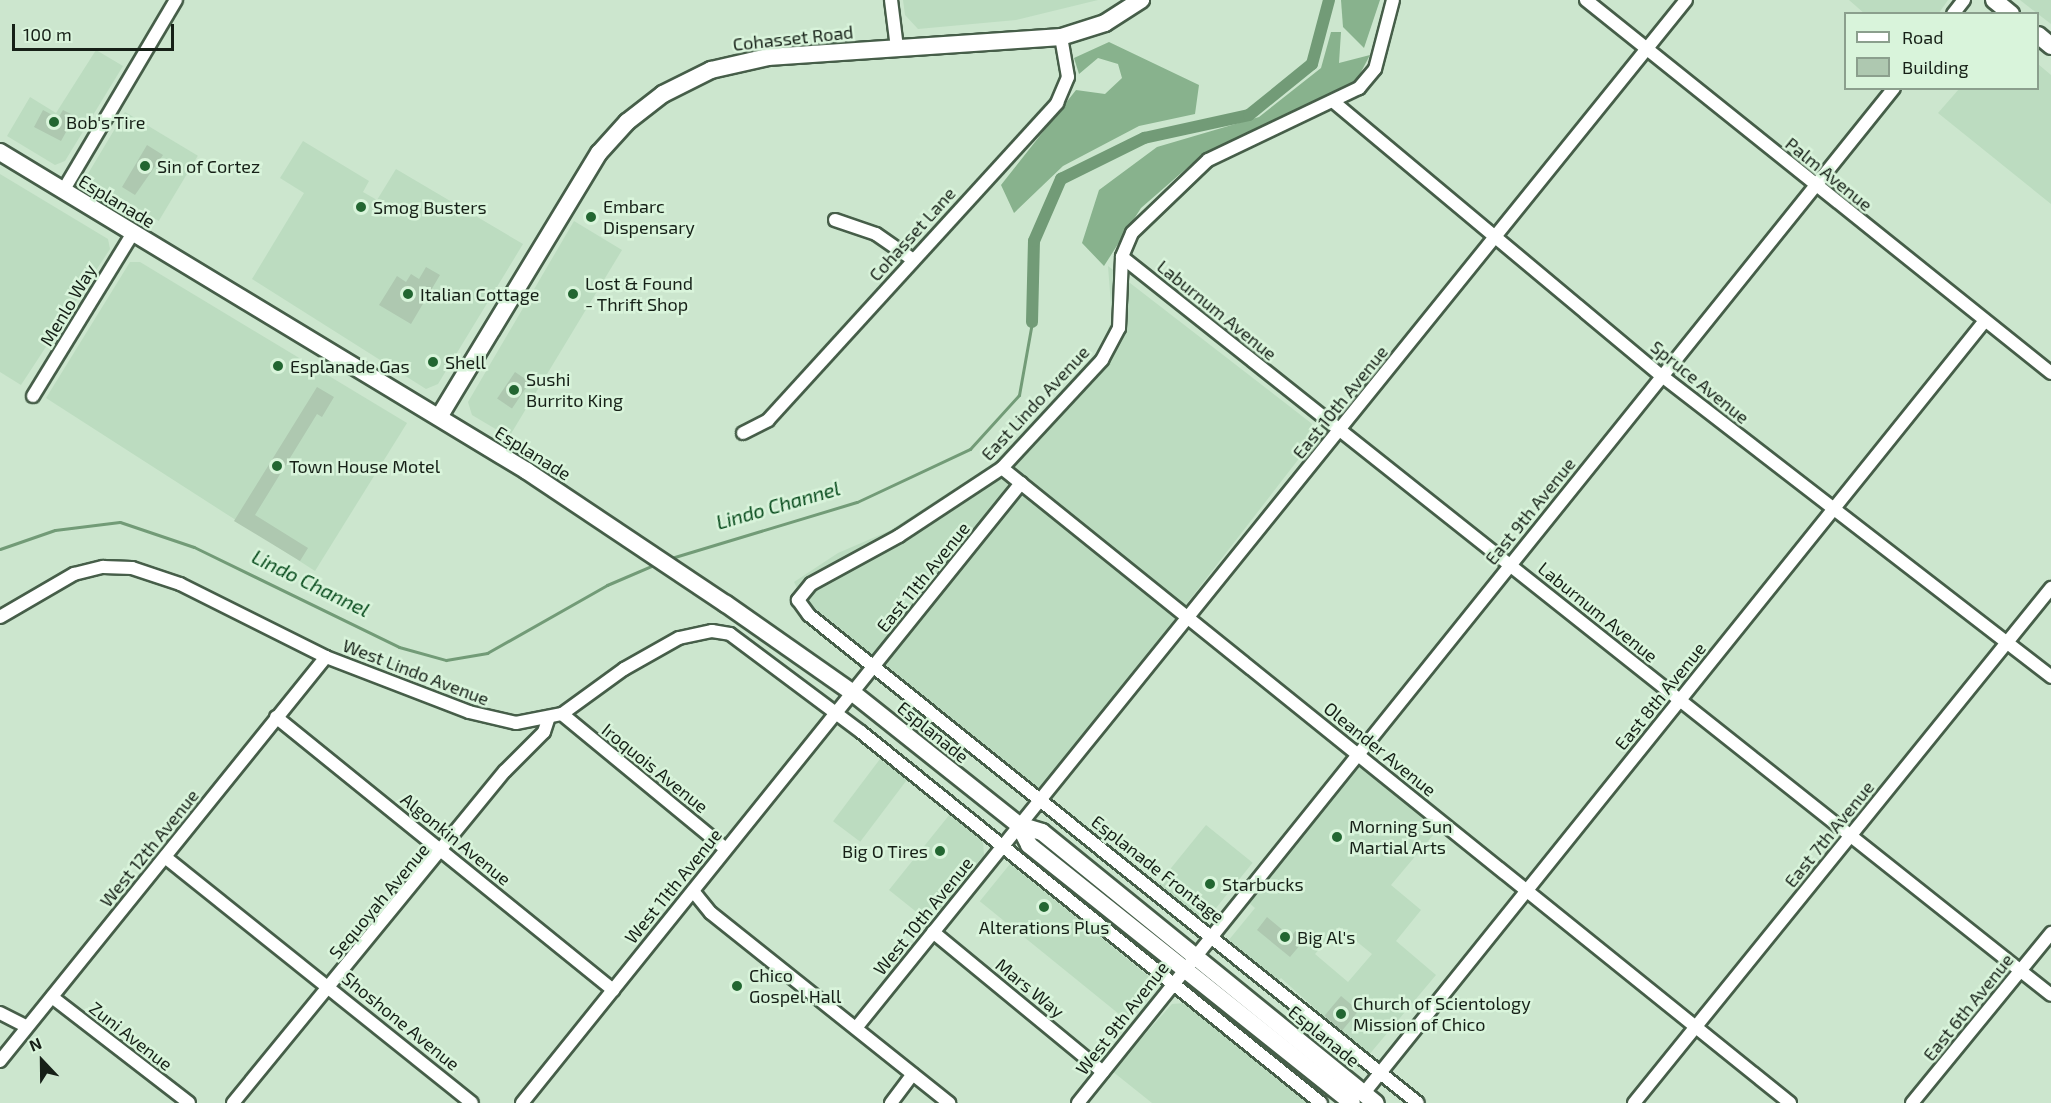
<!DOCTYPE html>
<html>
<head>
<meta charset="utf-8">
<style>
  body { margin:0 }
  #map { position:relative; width:2051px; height:1103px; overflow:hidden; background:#cce6ce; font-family:"Exo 2",sans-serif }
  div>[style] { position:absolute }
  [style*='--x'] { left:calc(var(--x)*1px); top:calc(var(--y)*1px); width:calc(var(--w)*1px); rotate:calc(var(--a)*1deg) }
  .built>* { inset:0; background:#bcdcc0; transform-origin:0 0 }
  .forest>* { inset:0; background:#88b28d }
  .stream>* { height:3px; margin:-1.5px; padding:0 1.5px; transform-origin:1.5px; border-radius:1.5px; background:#729b77 }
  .canal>* { height:12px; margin:-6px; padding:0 6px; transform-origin:6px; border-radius:6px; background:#729b77 }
  .building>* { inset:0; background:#aec8b0; transform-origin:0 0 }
  .roads { filter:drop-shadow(2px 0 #465e49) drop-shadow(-2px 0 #465e49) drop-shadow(0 2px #465e49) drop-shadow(0 -2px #465e49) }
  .street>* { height:12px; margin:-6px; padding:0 6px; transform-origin:6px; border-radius:6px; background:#fff }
  .secondary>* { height:16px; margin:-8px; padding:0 8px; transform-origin:8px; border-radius:8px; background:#fff }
  .dots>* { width:16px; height:16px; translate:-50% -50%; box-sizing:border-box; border:3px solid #d9f4db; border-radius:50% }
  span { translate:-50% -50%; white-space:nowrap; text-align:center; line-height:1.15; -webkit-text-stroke:5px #d9f4db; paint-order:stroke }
  .street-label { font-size:18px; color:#162017 }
  .poi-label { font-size:18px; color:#162017 }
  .left { translate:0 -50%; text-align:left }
  .right { translate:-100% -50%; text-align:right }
  .water-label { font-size:20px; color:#074b1c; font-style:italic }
  .legend { position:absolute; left:1844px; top:12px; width:195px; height:78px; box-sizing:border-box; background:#d9f4db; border:2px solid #8b9f8d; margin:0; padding:8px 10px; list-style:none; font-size:18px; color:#162017 }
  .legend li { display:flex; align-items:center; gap:12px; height:30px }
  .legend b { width:30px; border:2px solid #8b9f8d }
  .north { position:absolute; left:12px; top:1031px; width:60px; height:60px; -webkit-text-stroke:4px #d9f4db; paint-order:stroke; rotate:338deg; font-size:16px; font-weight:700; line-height:24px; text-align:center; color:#162017 }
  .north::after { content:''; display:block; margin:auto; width:21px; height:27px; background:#162017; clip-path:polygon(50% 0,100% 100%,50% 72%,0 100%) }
  .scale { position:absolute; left:12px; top:24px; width:162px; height:27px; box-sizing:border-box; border:3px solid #162017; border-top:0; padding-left:8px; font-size:18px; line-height:21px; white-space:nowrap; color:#162017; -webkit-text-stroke:4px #d9f4db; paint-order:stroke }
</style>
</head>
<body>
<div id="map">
  <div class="built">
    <div style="clip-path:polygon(903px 0,1098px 0,1016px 20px,918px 29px,905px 15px)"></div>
    <div style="clip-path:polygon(1849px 0,1948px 0,1939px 13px,1865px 14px)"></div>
    <div style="clip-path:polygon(2020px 0,2051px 0,2051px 24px,2038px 14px)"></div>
    <div style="clip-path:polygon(96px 50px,123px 66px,65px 161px,55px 165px,7px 136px,30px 97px,56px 113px)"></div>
    <div style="clip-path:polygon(2038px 64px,2051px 75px,2051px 204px,1938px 113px,1959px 89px,2038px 88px)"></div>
    <div style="left:125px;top:112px;width:85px;height:76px;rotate:31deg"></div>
    <div style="clip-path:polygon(303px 141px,369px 181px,363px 192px,377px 200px,396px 169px,523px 244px,438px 384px,426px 389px,252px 279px,304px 193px,280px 178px)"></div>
    <div style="clip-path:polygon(0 174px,108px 239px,110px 249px,21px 385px,0 372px)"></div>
    <div style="clip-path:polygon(574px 221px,622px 250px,509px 437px,472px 415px,468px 402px)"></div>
    <div style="clip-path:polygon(130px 262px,140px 262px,407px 423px,315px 571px,46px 398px)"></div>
    <div style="clip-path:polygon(1108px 266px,1311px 423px,1318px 434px,1041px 792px,822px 622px,805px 604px,794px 582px,838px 553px,889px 531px,994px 463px,1102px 347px,1112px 318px)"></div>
    <div style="left:880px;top:759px;width:34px;height:78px;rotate:37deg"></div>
    <div style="clip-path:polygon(evenodd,1360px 763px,1439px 828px,1391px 885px,1421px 910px,1396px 941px,1436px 975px,1368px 1056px,1281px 978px,1277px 982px,1228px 941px,1255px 908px,1247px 901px,1360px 763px,1339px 927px,1372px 954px,1348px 982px,1315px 954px,1339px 927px)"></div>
    <div style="clip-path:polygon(950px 814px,983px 842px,984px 855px,929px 922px,889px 890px)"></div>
    <div style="left:1206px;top:825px;width:60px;height:77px;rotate:39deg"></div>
    <div style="left:1010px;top:864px;width:188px;height:48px;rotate:39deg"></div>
    <div style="clip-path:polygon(1185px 1003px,1281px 1081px,1309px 1103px,1152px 1103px,1112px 1071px,1172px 1004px)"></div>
  </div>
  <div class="forest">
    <div style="clip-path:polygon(1341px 0,1380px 0,1364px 48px,1343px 27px)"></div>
    <div style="clip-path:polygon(1331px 32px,1341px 32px,1339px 63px,1370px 55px,1352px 89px,1203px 154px,1141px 208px,1104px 266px,1082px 243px,1099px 190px,1157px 147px,1259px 117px,1321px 68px)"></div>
    <div style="clip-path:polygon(1109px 42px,1199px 85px,1195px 114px,1139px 126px,1063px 166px,1014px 213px,1001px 185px,1076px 90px,1105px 94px,1122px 78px,1118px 64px,1098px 58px,1079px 74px,1074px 58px)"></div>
  </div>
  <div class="stream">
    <div style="--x:0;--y:549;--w:58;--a:-19.1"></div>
    <div style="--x:55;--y:530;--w:65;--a:-7"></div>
    <div style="--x:120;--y:522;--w:78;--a:18.7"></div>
    <div style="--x:194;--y:547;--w:228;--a:26"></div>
    <div style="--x:399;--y:647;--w:49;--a:15.5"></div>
    <div style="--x:446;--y:660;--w:42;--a:-9.7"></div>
    <div style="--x:487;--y:653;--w:138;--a:-29.5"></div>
    <div style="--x:607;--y:585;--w:53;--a:-23.2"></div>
    <div style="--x:668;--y:559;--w:197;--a:-16.8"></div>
    <div style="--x:857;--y:502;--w:125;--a:-25.1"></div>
    <div style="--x:970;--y:449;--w:73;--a:-47.8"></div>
    <div style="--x:1019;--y:395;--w:74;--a:-79.9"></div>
  </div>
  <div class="canal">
    <div style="--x:1032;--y:322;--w:81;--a:-88.6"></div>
    <div style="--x:1034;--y:241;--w:68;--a:-66.5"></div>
    <div style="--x:1061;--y:179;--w:93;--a:-26.3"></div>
    <div style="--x:1144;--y:138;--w:107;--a:-12.4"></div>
    <div style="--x:1249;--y:115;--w:81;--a:-39"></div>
    <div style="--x:1312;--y:64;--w:66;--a:-75.1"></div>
  </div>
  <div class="building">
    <div style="clip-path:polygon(43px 110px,58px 118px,63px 110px,75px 116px,61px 141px,34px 127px)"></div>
    <div style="clip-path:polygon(147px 145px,163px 155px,135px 195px,122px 187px)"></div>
    <div style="clip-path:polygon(426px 267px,440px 275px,411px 324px,379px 305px,397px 276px,406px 282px,411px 274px,419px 279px)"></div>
    <div style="left:515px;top:372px;width:18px;height:32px;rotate:34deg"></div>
    <div style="clip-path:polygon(317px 387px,334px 397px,322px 417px,317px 414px,255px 515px,308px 548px,300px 561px,234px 521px)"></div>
    <div style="clip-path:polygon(1267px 917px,1291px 937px,1296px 930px,1306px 938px,1290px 957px,1257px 930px)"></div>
    <div style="left:1341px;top:996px;width:23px;height:26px;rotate:40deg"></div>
  </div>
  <div class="roads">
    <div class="street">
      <div style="--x:891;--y:0;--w:48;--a:82.9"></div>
      <div style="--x:1393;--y:0;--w:71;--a:104.6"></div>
      <div style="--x:1375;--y:69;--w:25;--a:130"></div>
      <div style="--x:1359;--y:88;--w:167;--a:154.5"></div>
      <div style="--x:1208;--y:160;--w:105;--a:136.2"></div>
      <div style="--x:1132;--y:233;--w:26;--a:113"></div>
      <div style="--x:1122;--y:257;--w:71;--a:92.4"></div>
      <div style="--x:1119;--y:328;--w:36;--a:118"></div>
      <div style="--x:1102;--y:360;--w:147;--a:132.8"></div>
      <div style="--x:1002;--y:468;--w:123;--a:146.6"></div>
      <div style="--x:899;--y:536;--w:100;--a:151.4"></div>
      <div style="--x:811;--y:584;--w:21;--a:129"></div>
      <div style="--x:798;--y:600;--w:19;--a:54"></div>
      <div style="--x:809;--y:615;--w:780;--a:38.71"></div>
      <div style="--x:1586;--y:0;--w:596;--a:38.73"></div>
      <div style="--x:1953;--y:14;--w:18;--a:-52"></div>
      <div style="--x:1335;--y:103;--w:426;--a:39.9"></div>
      <div style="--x:1662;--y:376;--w:492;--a:37.7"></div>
      <div style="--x:63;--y:191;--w:222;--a:-59.4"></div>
      <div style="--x:835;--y:220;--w:43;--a:18.9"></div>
      <div style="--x:876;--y:234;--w:44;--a:34.8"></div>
      <div style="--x:1122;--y:257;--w:1186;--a:38.46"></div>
      <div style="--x:33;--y:396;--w:191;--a:-58.5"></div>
      <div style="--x:743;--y:433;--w:28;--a:-27"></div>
      <div style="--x:768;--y:420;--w:429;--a:-47.6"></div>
      <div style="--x:1057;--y:103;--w:28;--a:-67"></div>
      <div style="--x:1068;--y:77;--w:41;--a:-99.9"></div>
      <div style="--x:1002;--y:468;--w:1012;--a:38.86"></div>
      <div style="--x:0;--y:617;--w:86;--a:-30.2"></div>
      <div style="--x:74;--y:574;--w:30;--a:-14"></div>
      <div style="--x:103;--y:567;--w:29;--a:2"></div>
      <div style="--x:132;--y:568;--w:51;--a:18.4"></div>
      <div style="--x:180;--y:584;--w:163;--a:26.6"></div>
      <div style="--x:326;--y:657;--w:153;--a:21"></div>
      <div style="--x:469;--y:712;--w:48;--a:13.2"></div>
      <div style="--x:516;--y:723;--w:47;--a:-11.1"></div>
      <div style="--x:562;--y:714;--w:77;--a:-36"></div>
      <div style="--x:624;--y:669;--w:63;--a:-29.4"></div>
      <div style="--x:679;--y:638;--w:34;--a:-12"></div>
      <div style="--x:712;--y:631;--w:18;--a:9"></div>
      <div style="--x:730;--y:634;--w:164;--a:36.8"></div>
      <div style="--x:861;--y:732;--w:591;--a:38.89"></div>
      <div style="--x:562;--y:714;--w:212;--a:39.5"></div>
      <div style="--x:276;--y:717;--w:434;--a:39"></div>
      <div style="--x:165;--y:857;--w:393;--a:38.7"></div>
      <div style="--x:693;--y:891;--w:28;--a:51"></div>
      <div style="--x:711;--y:913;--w:305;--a:38.6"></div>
      <div style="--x:933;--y:932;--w:220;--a:39.5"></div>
      <div style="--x:52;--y:997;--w:173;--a:37.7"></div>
      <div style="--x:0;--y:1013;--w:30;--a:27"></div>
      <div style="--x:856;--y:1028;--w:1321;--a:-51.08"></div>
      <div style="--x:0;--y:1061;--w:519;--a:-51.1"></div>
      <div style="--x:1364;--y:1093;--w:989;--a:-51.2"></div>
      <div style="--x:233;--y:1103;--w:429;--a:-50.7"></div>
      <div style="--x:505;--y:771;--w:55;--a:-45"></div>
      <div style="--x:544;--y:732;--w:13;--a:-72"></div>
      <div style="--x:522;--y:1103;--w:796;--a:-51.17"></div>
      <div style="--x:891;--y:1103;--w:36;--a:-53"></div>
      <div style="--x:1078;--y:1103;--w:1302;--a:-51.2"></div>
      <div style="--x:1634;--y:1103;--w:663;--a:-51"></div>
      <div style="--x:1912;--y:1103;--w:220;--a:-50.7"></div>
    </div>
    <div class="secondary">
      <div style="--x:1994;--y:0;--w:22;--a:39"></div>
      <div style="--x:2038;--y:35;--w:17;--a:40"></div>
      <div style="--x:0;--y:152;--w:616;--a:31.19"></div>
      <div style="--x:527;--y:471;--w:239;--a:33.8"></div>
      <div style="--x:726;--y:604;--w:155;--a:35"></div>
      <div style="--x:853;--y:693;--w:212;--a:38.5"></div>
      <div style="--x:1019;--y:825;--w:24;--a:17"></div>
      <div style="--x:1042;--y:832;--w:430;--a:39.1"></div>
      <div style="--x:439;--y:417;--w:309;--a:-58.8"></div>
      <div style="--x:599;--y:153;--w:42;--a:-47.9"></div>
      <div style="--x:627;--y:122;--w:46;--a:-37.9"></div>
      <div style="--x:663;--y:94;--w:54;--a:-26.6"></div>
      <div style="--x:711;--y:70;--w:58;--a:-12.8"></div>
      <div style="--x:768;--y:57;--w:294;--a:-3.9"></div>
      <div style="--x:1061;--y:37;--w:46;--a:-17.7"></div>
      <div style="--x:1105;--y:23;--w:43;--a:-32.6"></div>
      <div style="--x:1019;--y:825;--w:22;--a:63"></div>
      <div style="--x:1029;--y:845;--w:413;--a:38.6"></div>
    </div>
  </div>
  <div class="dots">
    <div style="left:54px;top:122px;background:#226631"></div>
    <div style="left:145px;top:166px;background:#226631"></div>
    <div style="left:361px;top:207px;background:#226631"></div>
    <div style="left:591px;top:217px;background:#226631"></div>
    <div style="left:408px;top:294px;background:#226631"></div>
    <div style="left:573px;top:294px;background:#226631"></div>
    <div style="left:433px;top:362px;background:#226631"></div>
    <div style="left:278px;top:366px;background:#226631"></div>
    <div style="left:514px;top:390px;background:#226631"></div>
    <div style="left:277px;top:466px;background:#226631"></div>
    <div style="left:1337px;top:837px;background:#226631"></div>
    <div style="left:940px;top:851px;background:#226631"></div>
    <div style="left:1210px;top:884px;background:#226631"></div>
    <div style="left:1044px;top:907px;background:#226631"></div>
    <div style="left:1285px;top:937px;background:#226631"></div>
    <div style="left:737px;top:986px;background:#226631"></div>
    <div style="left:1341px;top:1014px;background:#226631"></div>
  </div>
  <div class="street-label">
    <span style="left:793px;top:38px;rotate:-6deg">Cohasset Road</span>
    <span style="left:1829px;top:174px;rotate:39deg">Palm Avenue</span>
    <span style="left:117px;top:201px;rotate:31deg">Esplanade</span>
    <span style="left:912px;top:234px;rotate:-48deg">Cohasset Lane</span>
    <span style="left:68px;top:305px;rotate:-59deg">Menlo Way</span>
    <span style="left:1217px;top:310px;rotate:39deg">Laburnum Avenue</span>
    <span style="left:1700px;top:382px;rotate:39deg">Spruce Avenue</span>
    <span style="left:1340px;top:402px;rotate:-51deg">East 10th Avenue</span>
    <span style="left:1035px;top:403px;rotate:-47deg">East Lindo Avenue</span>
    <span style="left:533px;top:453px;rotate:32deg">Esplanade</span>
    <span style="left:1530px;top:511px;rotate:-51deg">East 9th Avenue</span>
    <span style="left:923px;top:577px;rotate:-51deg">East 11th Avenue</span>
    <span style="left:1598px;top:612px;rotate:39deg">Laburnum Avenue</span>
    <span style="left:416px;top:672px;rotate:21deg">West Lindo Avenue</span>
    <span style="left:1660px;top:696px;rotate:-51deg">East 8th Avenue</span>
    <span style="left:933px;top:732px;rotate:39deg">Esplanade</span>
    <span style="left:1380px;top:749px;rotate:39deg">Oleander Avenue</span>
    <span style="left:655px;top:768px;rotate:39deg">Iroquois Avenue</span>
    <span style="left:1829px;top:834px;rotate:-51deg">East 7th Avenue</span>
    <span style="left:456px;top:839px;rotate:39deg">Algonkin Avenue</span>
    <span style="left:149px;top:848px;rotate:-51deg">West 12th Avenue</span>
    <span style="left:1158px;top:869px;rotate:38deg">Esplanade Frontage</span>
    <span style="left:673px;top:886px;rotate:-51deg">West 11th Avenue</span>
    <span style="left:379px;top:901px;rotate:-50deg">Sequoyah Avenue</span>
    <span style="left:923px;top:916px;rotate:-51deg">West 10th Avenue</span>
    <span style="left:1030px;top:988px;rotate:39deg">Mars Way</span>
    <span style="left:1968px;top:1007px;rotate:-51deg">East 6th Avenue</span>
    <span style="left:1122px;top:1018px;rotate:-52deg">West 9th Avenue</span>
    <span style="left:401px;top:1021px;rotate:39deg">Shoshone Avenue</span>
    <span style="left:131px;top:1036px;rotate:38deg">Zuni Avenue</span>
    <span style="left:1324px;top:1036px;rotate:39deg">Esplanade</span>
  </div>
  <div class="poi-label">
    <span class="left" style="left:66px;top:122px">Bob's Tire</span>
    <span class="left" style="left:157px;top:166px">Sin of Cortez</span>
    <span class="left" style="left:373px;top:207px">Smog Busters</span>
    <span class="left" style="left:603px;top:217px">Embarc<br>Dispensary</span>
    <span class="left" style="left:585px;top:294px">Lost &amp; Found<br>- Thrift Shop</span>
    <span class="left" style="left:420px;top:294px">Italian Cottage</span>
    <span class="left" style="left:445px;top:362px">Shell</span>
    <span class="left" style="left:290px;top:366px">Esplanade Gas</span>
    <span class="left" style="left:526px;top:390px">Sushi<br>Burrito King</span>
    <span class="left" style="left:289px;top:466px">Town House Motel</span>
    <span class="left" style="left:1349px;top:837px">Morning Sun<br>Martial Arts</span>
    <span class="right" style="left:928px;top:851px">Big O Tires</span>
    <span class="left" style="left:1222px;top:884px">Starbucks</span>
    <span style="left:1044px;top:927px">Alterations Plus</span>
    <span class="left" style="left:1297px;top:937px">Big Al's</span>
    <span class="left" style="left:749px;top:986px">Chico<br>Gospel Hall</span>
    <span class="left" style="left:1353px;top:1014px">Church of Scientology<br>Mission of Chico</span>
  </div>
  <div class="water-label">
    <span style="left:778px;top:505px;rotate:-16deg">Lindo Channel</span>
    <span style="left:311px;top:583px;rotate:26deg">Lindo Channel</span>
  </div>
  <ul class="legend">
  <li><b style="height:8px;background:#fff"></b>Road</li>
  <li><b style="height:16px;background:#aec8b0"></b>Building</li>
  </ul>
  <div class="north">N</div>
  <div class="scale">100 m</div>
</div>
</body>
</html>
